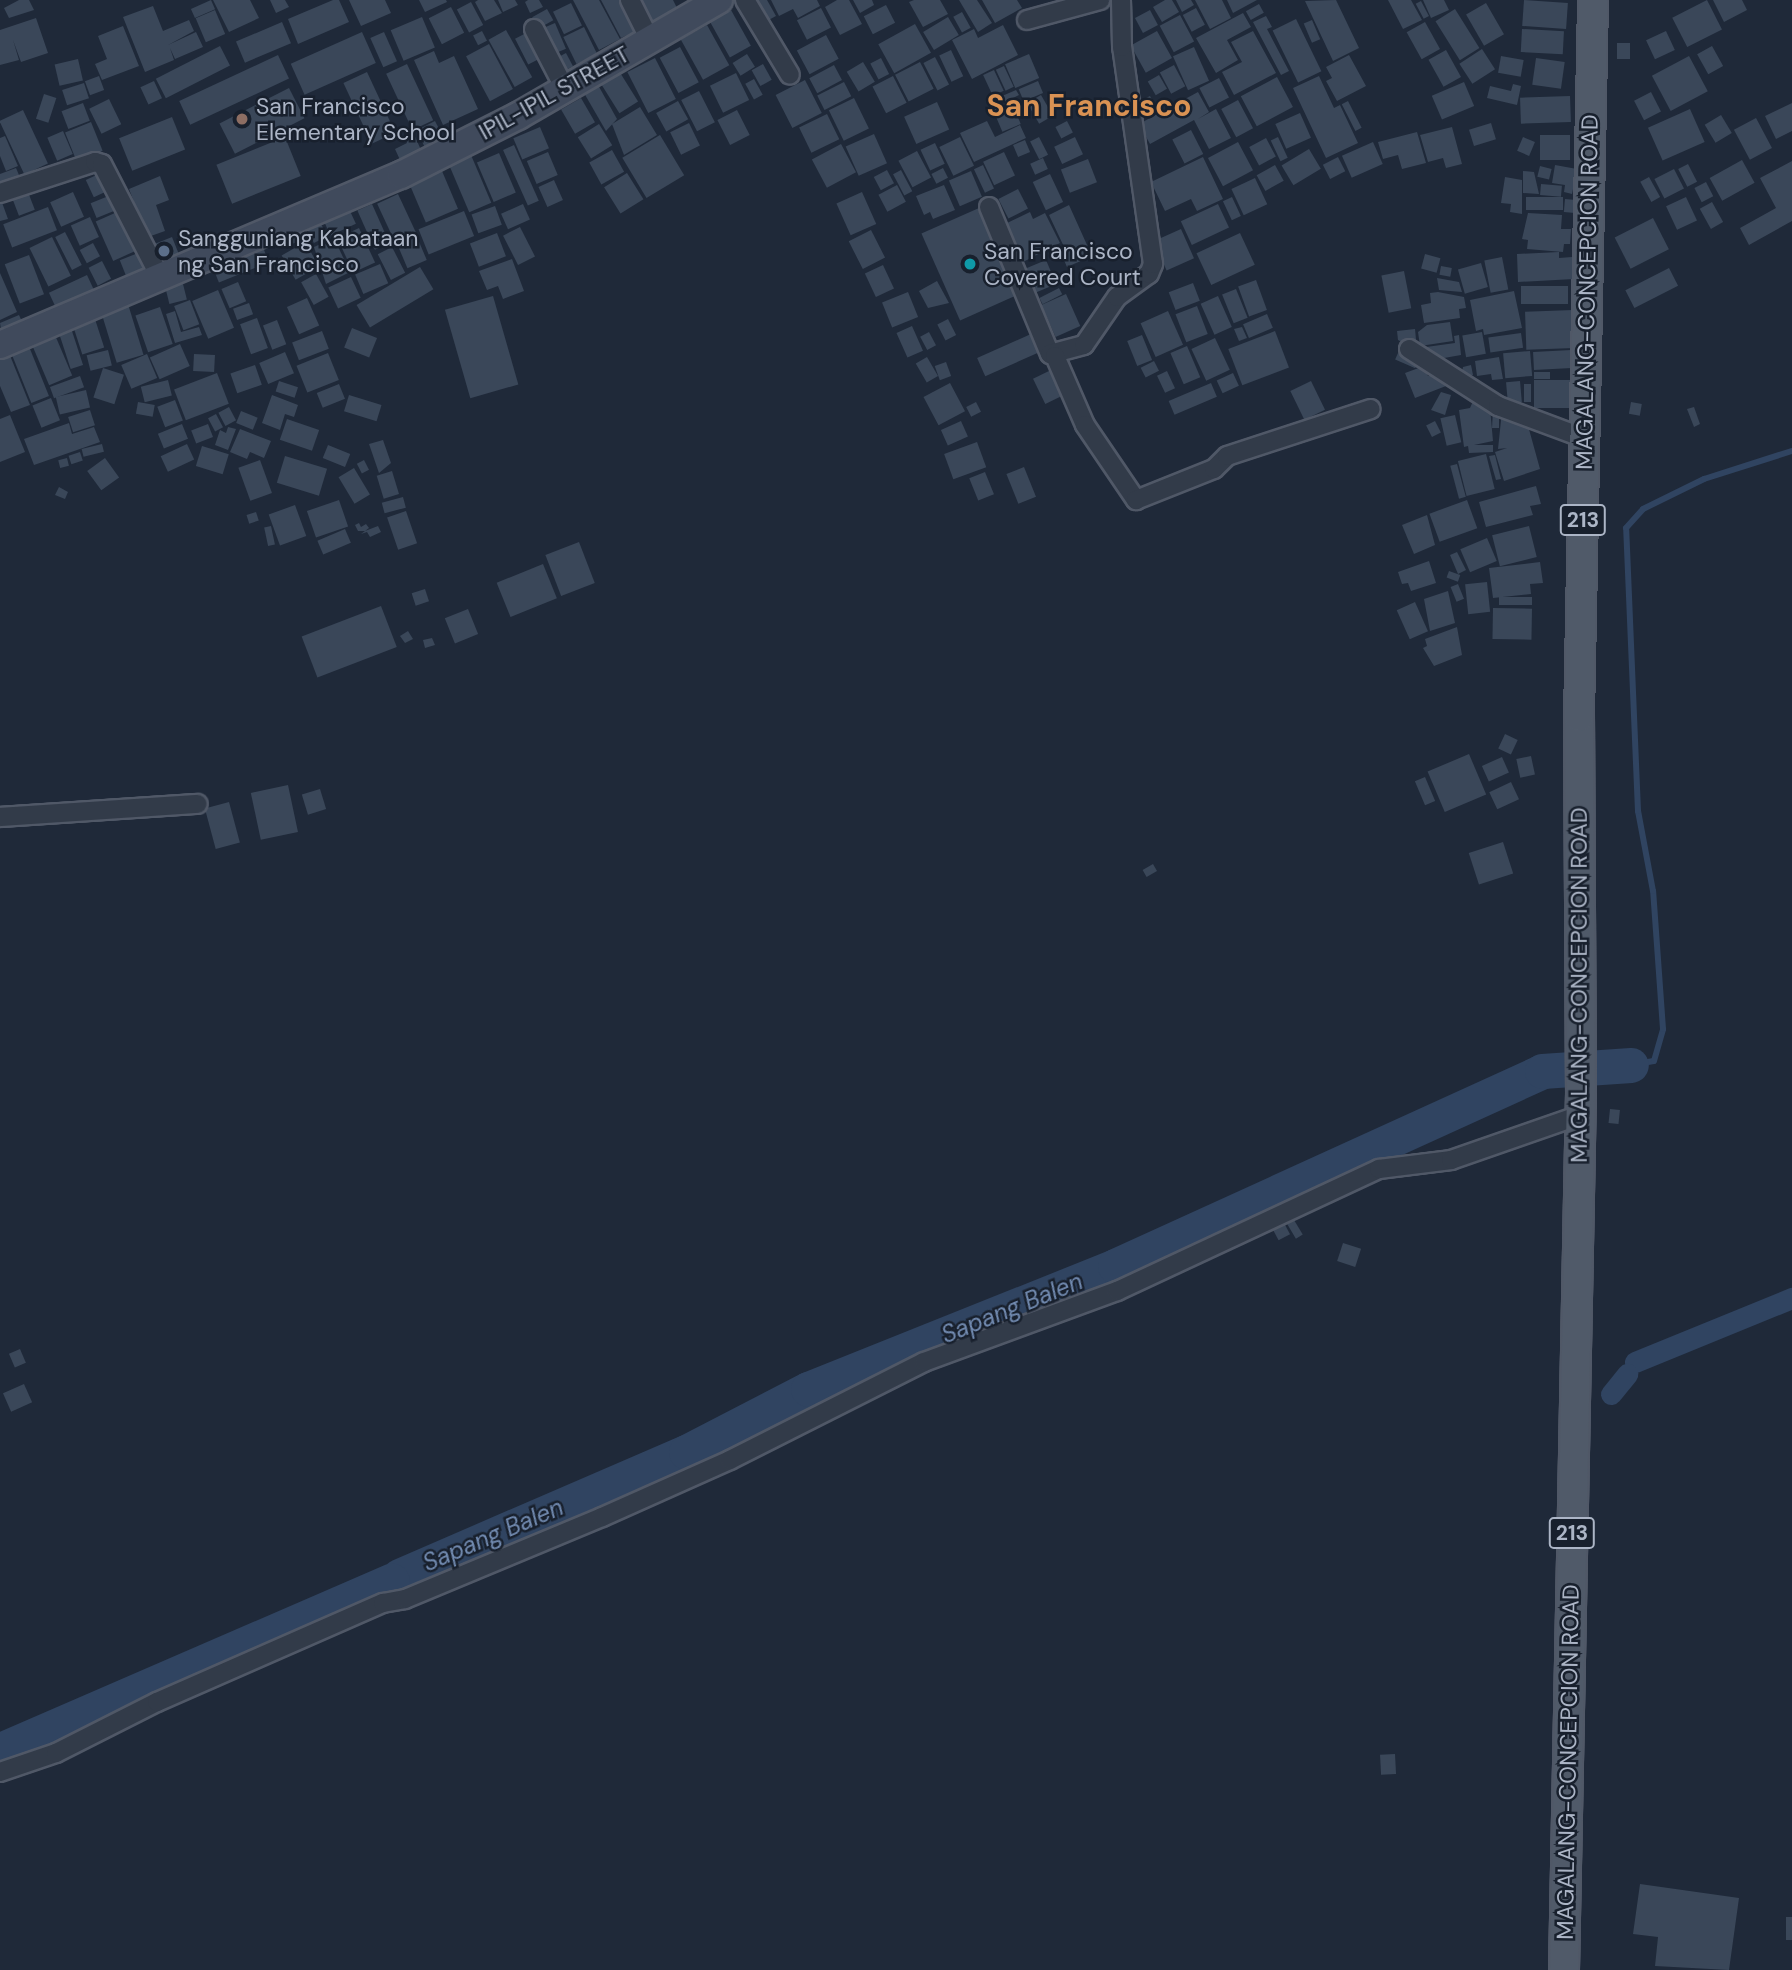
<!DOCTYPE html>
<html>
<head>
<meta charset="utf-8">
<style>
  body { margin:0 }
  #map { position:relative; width:1792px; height:1970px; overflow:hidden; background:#1f2939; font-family:"DM Sans",sans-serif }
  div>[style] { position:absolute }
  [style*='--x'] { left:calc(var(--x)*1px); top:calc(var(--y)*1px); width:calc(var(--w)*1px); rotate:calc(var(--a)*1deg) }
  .stream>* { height:6px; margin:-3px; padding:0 3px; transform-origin:3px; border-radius:3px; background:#304461 }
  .canal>* { height:21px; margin:-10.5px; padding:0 10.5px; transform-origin:10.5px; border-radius:10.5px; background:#304461 }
  .river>* { height:35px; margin:-17.5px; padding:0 17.5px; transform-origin:17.5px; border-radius:17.5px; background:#304461 }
  .building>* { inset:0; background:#3a4759; transform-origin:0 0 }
  .roads { filter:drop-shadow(2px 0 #505867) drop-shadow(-2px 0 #505867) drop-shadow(0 2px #505867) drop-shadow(0 -2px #505867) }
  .street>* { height:18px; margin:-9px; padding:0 9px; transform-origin:9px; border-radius:9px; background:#323b49 }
  .secondary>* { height:26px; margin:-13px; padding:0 13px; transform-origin:13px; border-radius:13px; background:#404a5c }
  .primary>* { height:28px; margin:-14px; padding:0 14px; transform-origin:14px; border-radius:14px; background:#505a69 }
  .dots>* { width:19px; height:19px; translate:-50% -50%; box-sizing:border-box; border:4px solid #18202d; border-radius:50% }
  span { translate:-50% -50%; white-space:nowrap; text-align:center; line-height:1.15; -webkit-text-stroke:5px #18202d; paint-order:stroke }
  .shield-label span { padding:2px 5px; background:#18202d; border:2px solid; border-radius:5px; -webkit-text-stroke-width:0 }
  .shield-label { font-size:21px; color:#acb5c6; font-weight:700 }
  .street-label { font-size:23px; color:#acb5c6 }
  .poi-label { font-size:23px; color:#acb5c6 }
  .left { translate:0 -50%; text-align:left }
  .water-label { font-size:24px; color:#728bb1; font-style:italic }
  .district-label { font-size:30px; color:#da9253; font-weight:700 }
</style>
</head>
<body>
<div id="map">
  <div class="stream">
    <div style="--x:1631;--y:1065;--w:23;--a:-10"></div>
    <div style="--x:1654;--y:1061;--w:33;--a:-74"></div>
    <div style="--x:1663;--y:1029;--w:138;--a:-94.1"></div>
    <div style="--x:1653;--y:891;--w:81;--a:-100.6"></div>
    <div style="--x:1638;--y:811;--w:283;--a:-92.4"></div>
    <div style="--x:1626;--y:528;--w:25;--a:-48"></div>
    <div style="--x:1643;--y:509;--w:68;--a:-26.2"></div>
    <div style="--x:1704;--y:479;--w:92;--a:-17.7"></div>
  </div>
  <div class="canal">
    <div style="--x:1635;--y:1362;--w:170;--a:-22.2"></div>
    <div style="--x:1611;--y:1394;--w:26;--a:-51"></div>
  </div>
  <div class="river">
    <div style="--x:399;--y:1576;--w:313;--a:-23.4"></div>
    <div style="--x:686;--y:1452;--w:137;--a:-27.3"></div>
    <div style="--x:808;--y:1389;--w:331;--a:-21.8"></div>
    <div style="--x:1115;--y:1266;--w:469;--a:-24.5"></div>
    <div style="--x:1542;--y:1071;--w:89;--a:-3.9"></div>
    <div style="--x:0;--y:1750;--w:427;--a:-23.4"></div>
  </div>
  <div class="building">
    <div style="clip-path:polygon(19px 0,29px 0,34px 10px,9px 18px,4px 8px)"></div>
    <div style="left:211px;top:0;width:10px;height:22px;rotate:66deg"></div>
    <div style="clip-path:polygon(213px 0,250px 0,259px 18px,229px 32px)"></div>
    <div style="clip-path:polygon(270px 0,285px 0,289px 7px,276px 13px)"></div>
    <div style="clip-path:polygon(333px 0,339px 0,349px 22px,298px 44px,288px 19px)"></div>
    <div style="clip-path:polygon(349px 0,385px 0,391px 13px,361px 26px)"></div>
    <div style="clip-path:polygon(419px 0,446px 0,447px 2px,425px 12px)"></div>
    <div style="clip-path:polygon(478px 0,494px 0,502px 13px,485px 21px,475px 2px)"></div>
    <div style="clip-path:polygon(498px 0,515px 0,518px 5px,503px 12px)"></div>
    <div style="clip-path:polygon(528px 0,539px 0,543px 7px,530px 13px,525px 2px)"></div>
    <div style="clip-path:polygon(573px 0,599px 0,620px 39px,599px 50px)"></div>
    <div style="clip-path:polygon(601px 0,625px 0,640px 29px,621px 38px)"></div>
    <div style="clip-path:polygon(634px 0,673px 0,678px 10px,648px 26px)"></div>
    <div style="clip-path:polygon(750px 0,767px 0,776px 16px,763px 23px)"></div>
    <div style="clip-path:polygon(771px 0,817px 0,820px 6px,798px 18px,793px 9px,779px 16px)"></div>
    <div style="clip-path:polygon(837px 0,849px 0,862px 24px,840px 35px,825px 7px)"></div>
    <div style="clip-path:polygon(853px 0,872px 0,874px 5px,860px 13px)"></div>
    <div style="clip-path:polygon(914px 0,940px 0,948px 14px,923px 27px,909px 2px)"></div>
    <div style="clip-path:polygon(959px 0,977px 0,992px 23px,978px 32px)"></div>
    <div style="clip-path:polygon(982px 0,1017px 0,1022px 8px,995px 23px)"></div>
    <div style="clip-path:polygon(1165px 0,1172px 0,1179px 12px,1162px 22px,1153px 7px)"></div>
    <div style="clip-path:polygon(1176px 0,1191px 0,1194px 5px,1182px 12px)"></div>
    <div style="clip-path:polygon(1195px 0,1222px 0,1231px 18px,1210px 29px)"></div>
    <div style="clip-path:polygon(1227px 0,1257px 0,1233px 13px)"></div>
    <div style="clip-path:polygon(1336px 0,1359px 48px,1333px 61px,1305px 1px)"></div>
    <div style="clip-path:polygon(1388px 0,1411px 0,1422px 20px,1403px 29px)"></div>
    <div style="clip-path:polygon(1423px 0,1444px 0,1449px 10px,1431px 18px)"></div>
    <div style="left:1524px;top:0;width:44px;height:26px;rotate:4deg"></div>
    <div style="left:1707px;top:0;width:33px;height:39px;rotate:63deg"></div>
    <div style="clip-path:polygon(1713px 0,1742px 0,1747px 10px,1724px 22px)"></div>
    <div style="left:1421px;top:1px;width:17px;height:6px;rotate:62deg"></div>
    <div style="left:471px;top:2px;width:26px;height:16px;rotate:62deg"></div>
    <div style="left:571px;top:3px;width:25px;height:20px;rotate:64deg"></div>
    <div style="left:1486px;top:3px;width:36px;height:23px;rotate:60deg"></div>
    <div style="left:1259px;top:4px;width:10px;height:15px;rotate:61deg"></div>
    <div style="left:886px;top:5px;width:20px;height:25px;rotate:63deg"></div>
    <div style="clip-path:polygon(153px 6px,163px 31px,189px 20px,194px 31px,168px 45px,196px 32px,203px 47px,175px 59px,170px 48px,174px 60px,145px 72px,123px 17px)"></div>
    <div style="left:451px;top:7px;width:29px;height:25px;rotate:63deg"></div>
    <div style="left:821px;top:8px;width:22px;height:27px;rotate:63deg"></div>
    <div style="left:1196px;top:8px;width:19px;height:15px;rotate:62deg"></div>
    <div style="left:547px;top:9px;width:13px;height:17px;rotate:61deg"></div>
    <div style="left:1455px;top:9px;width:46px;height:23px;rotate:58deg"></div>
    <div style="left:215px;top:10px;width:26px;height:21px;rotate:67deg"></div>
    <div style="left:731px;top:10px;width:41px;height:24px;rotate:61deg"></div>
    <div style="left:1150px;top:10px;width:17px;height:17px;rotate:62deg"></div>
    <div style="left:962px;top:12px;width:18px;height:10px;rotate:61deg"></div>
    <div style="clip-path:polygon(1243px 13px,1251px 27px,1227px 40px,1238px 60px,1216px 73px,1196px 38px)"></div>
    <div style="left:1180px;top:15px;width:30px;height:23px;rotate:62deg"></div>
    <div style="clip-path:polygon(1266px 16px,1272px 27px,1267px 29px,1289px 71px,1281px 75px,1253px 22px)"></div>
    <div style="left:422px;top:17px;width:33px;height:34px;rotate:67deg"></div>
    <div style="left:948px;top:17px;width:21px;height:29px;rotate:59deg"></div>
    <div style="clip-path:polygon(36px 18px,48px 53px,21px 62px,13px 40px,19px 60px,0 65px,0 30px)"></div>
    <div style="left:1296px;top:19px;width:58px;height:26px;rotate:64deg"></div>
    <div style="left:1312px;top:20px;width:21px;height:9px;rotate:67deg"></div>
    <div style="left:282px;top:22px;width:23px;height:50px;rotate:67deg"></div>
    <div style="left:1425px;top:22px;width:31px;height:21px;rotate:61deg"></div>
    <div style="left:555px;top:23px;width:28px;height:16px;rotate:67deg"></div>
    <div style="left:915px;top:24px;width:33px;height:42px;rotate:61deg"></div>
    <div style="left:707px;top:25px;width:46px;height:30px;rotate:61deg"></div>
    <div style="clip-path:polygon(1003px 25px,1018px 55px,972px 79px,952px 40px,974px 29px,978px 38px)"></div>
    <div style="clip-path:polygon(123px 26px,139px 66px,102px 80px,95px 64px,107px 59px,98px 36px)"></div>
    <div style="left:584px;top:27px;width:30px;height:23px;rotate:64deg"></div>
    <div style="left:1522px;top:29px;width:42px;height:23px;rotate:3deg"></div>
    <div style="left:506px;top:30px;width:54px;height:20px;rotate:61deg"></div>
    <div style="left:532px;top:30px;width:29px;height:19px;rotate:63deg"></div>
    <div style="left:482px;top:31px;width:11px;height:10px;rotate:63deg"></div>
    <div style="left:1157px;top:31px;width:31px;height:30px;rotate:61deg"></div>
    <div style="clip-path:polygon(1253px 31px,1276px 73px,1234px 95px,1222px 72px,1242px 62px,1231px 42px)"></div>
    <div style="left:1666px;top:31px;width:21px;height:22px;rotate:65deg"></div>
    <div style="left:362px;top:32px;width:34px;height:78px;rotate:66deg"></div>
    <div style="left:384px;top:32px;width:32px;height:15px;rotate:66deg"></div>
    <div style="left:826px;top:35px;width:27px;height:33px;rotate:62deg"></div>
    <div style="left:1617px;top:43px;width:13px;height:16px"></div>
    <div style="left:489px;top:44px;width:51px;height:26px;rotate:62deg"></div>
    <div style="left:220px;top:46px;width:22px;height:72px;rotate:63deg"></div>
    <div style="left:1712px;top:46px;width:23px;height:17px;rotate:61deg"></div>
    <div style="left:680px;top:47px;width:40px;height:23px;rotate:62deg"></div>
    <div style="left:1194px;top:47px;width:37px;height:23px;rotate:66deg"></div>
    <div style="left:1482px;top:49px;width:24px;height:27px;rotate:57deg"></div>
    <div style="left:951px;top:50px;width:29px;height:13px;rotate:65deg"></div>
    <div style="left:1446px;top:50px;width:31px;height:20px;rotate:61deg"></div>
    <div style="clip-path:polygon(434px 51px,439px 63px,454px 56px,478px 109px,443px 125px,414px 60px)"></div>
    <div style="left:566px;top:53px;width:15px;height:13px;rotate:62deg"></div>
    <div style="left:747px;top:54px;width:15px;height:17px;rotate:58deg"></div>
    <div style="left:1029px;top:54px;width:26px;height:26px;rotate:67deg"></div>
    <div style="left:278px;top:55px;width:26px;height:109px;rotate:65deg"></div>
    <div style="clip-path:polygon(1349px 55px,1366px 86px,1337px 101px,1326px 81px,1332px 78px,1326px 67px)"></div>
    <div style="left:1501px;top:56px;width:23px;height:17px;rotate:10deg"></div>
    <div style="left:1689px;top:56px;width:40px;height:42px;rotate:62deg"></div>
    <div style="left:935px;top:57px;width:31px;height:13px;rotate:63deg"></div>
    <div style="left:655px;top:58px;width:46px;height:31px;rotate:63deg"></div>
    <div style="left:881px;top:58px;width:18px;height:12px;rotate:63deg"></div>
    <div style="left:1536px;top:58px;width:29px;height:27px;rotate:8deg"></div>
    <div style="left:78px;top:59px;width:22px;height:24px;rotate:77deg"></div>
    <div style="left:863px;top:62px;width:23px;height:19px;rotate:59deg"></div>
    <div style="left:920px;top:62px;width:30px;height:28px;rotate:63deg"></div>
    <div style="left:407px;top:64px;width:62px;height:23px;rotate:65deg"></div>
    <div style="left:763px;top:64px;width:18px;height:13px;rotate:61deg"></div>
    <div style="left:834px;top:65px;width:17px;height:28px;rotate:62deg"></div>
    <div style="left:1174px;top:65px;width:24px;height:16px;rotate:62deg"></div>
    <div style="left:1004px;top:66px;width:23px;height:9px;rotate:65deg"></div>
    <div style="left:994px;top:70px;width:23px;height:12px;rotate:65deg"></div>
    <div style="left:619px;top:71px;width:36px;height:22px;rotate:58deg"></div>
    <div style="left:367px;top:72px;width:67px;height:26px;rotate:65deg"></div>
    <div style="left:736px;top:73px;width:30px;height:29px;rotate:64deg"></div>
    <div style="left:1159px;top:75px;width:16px;height:13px;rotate:60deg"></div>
    <div style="left:99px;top:76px;width:15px;height:15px;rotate:70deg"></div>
    <div style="left:893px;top:76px;width:30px;height:23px;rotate:63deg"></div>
    <div style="clip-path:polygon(1319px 76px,1334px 108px,1340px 105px,1358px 143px,1326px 158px,1293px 88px)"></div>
    <div style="left:1277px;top:77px;width:34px;height:41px;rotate:62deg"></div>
    <div style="left:1219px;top:78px;width:22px;height:22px;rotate:63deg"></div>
    <div style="left:754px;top:79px;width:18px;height:10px;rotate:61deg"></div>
    <div style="left:805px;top:80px;width:37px;height:33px;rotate:63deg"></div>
    <div style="left:154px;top:81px;width:19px;height:15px;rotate:65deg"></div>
    <div style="left:1038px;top:81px;width:13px;height:21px;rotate:67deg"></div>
    <div style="left:844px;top:82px;width:16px;height:30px;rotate:63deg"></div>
    <div style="left:1464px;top:82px;width:26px;height:35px;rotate:67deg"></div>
    <div style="left:84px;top:83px;width:16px;height:23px;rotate:72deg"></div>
    <div style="clip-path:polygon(1513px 84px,1521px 86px,1517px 105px,1487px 98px,1490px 86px,1511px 91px)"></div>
    <div style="clip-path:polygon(598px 85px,617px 119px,606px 131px,584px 93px)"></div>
    <div style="left:289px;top:88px;width:34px;height:78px;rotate:63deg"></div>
    <div style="clip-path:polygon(1016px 90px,1019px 95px,1005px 102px,1002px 96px)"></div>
    <div style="left:699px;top:91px;width:35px;height:20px;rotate:63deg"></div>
    <div style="clip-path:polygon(1198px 92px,1209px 112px,1198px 119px,1216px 109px,1231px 138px,1209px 149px,1194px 120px,1150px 144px,1139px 124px)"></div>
    <div style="left:1651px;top:92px;width:22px;height:19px;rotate:63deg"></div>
    <div style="left:44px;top:94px;width:13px;height:26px;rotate:18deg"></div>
    <div style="left:1041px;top:95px;width:24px;height:16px;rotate:60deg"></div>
    <div style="left:1150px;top:96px;width:16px;height:15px;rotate:63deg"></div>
    <div style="left:1570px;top:96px;width:26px;height:50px;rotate:88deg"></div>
    <div style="left:581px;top:98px;width:28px;height:23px;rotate:60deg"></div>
    <div style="left:854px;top:98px;width:34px;height:28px;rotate:64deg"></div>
    <div style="left:109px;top:99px;width:28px;height:22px;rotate:64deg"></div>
    <div style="left:1238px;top:100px;width:32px;height:19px;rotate:62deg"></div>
    <div style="left:678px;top:101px;width:21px;height:25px;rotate:61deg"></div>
    <div style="left:1011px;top:101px;width:25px;height:20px;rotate:67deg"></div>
    <div style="left:1348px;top:101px;width:30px;height:7px;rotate:63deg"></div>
    <div style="left:937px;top:102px;width:30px;height:36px;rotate:66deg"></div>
    <div style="left:83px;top:103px;width:19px;height:23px;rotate:69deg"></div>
    <div style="clip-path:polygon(1792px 103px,1792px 131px,1776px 139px,1765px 116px)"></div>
    <div style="clip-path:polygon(640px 107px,657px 135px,624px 155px,612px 124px)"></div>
    <div style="left:1690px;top:109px;width:36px;height:46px;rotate:66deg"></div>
    <div style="left:23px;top:110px;width:59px;height:26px;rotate:65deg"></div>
    <div style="left:737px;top:110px;width:28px;height:22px;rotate:63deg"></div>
    <div style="left:1300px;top:113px;width:27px;height:27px;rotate:66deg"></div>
    <div style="left:827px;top:114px;width:28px;height:31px;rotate:64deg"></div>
    <div style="left:1721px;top:115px;width:21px;height:19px;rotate:59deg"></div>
    <div style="left:172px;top:117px;width:35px;height:57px;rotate:68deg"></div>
    <div style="left:1756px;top:118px;width:34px;height:25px;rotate:62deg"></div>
    <div style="left:435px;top:121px;width:18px;height:21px;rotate:63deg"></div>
    <div style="clip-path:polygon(987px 121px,995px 137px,1020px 125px,1026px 138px,974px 162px,960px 133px)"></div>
    <div style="left:1067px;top:121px;width:13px;height:13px;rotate:63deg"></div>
    <div style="left:91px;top:122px;width:31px;height:28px;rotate:68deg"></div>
    <div style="left:689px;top:123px;width:25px;height:21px;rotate:64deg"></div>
    <div style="left:1491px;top:123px;width:17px;height:23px;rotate:73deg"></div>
    <div style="left:599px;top:124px;width:25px;height:25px;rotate:58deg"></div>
    <div style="left:540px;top:127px;width:23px;height:29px;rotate:67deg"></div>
    <div style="clip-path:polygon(1452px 127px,1462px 164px,1446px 168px,1443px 158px,1428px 162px,1420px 135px)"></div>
    <div style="left:1191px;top:130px;width:27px;height:21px;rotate:63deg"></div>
    <div style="left:63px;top:131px;width:25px;height:17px;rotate:67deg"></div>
    <div style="clip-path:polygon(413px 132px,421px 150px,400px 160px,395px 149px,407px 143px,404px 136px)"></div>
    <div style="clip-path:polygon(1417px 132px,1426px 163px,1402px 169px,1398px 155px,1383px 159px,1378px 142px)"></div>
    <div style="left:874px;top:134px;width:32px;height:31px;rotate:66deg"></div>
    <div style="left:660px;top:135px;width:47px;height:44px;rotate:59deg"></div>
    <div style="left:1540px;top:135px;width:30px;height:25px"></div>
    <div style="clip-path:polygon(5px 136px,18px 166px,6px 171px,0 156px,0 138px)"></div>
    <div style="left:285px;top:137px;width:42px;height:74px;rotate:68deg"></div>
    <div style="left:960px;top:137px;width:32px;height:23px;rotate:64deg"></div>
    <div style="left:1039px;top:137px;width:20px;height:10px;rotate:63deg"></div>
    <div style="left:1075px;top:137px;width:19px;height:23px;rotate:65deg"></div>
    <div style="left:1278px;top:137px;width:23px;height:8px;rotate:65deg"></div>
    <div style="left:1523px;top:137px;width:13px;height:15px;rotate:23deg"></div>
    <div style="left:1266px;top:138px;width:21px;height:19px;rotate:62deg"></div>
    <div style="left:1025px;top:140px;width:13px;height:13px;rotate:67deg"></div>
    <div style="left:1238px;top:142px;width:32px;height:34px;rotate:62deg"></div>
    <div style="left:1373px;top:142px;width:24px;height:34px;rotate:66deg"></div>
    <div style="left:935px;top:143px;width:23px;height:16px;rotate:65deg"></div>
    <div style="left:841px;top:144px;width:32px;height:33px;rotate:62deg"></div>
    <div style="left:514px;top:145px;width:61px;height:12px;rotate:66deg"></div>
    <div style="left:1309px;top:149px;width:23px;height:32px;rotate:59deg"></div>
    <div style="left:612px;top:150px;width:25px;height:26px;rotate:61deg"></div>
    <div style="left:917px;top:151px;width:30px;height:21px;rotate:62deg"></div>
    <div style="left:548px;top:152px;width:25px;height:23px;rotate:67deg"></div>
    <div style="left:1004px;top:152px;width:26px;height:23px;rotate:65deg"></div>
    <div style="left:499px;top:153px;width:43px;height:24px;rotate:67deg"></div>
    <div style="left:471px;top:155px;width:52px;height:24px;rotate:67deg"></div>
    <div style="clip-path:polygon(1203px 157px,1223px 199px,1197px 211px,1191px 199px,1165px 211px,1151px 182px)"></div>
    <div style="left:1338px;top:157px;width:16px;height:17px;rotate:63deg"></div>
    <div style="left:1043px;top:158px;width:12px;height:14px;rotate:66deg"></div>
    <div style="left:1088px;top:159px;width:25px;height:29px;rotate:69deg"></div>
    <div style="left:1742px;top:160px;width:26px;height:37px;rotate:61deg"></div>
    <div style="clip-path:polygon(1792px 161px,1792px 221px,1749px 245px,1740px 228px,1776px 208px,1760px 178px)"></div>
    <div style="left:1688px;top:164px;width:20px;height:11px;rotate:63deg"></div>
    <div style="left:983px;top:165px;width:26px;height:10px;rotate:65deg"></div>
    <div style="left:1275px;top:165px;width:18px;height:21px;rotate:61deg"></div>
    <div style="clip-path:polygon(1555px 165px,1577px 169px,1572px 194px,1564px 192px,1565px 185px,1552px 183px)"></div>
    <div style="left:1540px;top:166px;width:12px;height:11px;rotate:14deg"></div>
    <div style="clip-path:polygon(16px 168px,22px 182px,0 191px,0 174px)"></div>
    <div style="left:943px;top:168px;width:11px;height:13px;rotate:63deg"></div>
    <div style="left:1674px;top:169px;width:22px;height:22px;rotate:63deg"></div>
    <div style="left:887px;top:170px;width:15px;height:15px;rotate:62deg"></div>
    <div style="left:901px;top:170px;width:24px;height:9px;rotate:62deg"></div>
    <div style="left:442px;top:171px;width:41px;height:35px;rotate:67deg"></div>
    <div style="left:971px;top:171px;width:28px;height:24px;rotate:67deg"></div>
    <div style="clip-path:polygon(1523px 171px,1534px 172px,1539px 194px,1523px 193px)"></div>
    <div style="left:103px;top:172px;width:19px;height:19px;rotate:65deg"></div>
    <div style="left:627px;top:173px;width:31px;height:27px;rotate:58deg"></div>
    <div style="left:1050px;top:174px;width:31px;height:19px;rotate:65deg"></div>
    <div style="clip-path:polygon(160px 176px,169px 200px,156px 205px,165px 231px,148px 237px,129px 189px)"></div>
    <div style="clip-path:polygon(1505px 177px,1522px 180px,1522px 214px,1510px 212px,1511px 204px,1501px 203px)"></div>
    <div style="left:1649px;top:177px;width:23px;height:10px;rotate:61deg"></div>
    <div style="left:1255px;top:178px;width:29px;height:26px;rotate:65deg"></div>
    <div style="left:554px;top:180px;width:22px;height:17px;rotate:66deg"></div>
    <div style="left:1706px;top:182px;width:16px;height:13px;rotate:63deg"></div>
    <div style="left:1541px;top:184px;width:21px;height:11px;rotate:5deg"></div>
    <div style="left:897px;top:185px;width:19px;height:21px;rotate:62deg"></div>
    <div style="clip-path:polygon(944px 185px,955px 210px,933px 219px,930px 212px,924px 215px,916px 196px)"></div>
    <div style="left:1018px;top:189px;width:22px;height:22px;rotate:63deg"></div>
    <div style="left:28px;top:192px;width:19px;height:17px;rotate:69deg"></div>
    <div style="left:73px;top:192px;width:27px;height:25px;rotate:66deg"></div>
    <div style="left:862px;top:192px;width:35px;height:28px;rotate:66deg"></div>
    <div style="left:398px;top:194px;width:43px;height:23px;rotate:65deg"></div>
    <div style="left:111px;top:195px;width:16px;height:22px;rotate:68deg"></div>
    <div style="clip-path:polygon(0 197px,8px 219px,0 221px)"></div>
    <div style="left:1232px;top:197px;width:21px;height:10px;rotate:65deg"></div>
    <div style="left:1526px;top:197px;width:37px;height:13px"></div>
    <div style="left:1686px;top:197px;width:26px;height:22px;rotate:65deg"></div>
    <div style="left:1565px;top:199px;width:11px;height:13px;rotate:5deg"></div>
    <div style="left:1712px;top:202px;width:23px;height:14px;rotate:61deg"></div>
    <div style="left:372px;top:204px;width:43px;height:16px;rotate:66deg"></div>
    <div style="left:523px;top:204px;width:17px;height:24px;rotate:66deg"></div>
    <div style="left:1218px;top:204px;width:26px;height:41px;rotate:65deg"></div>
    <div style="clip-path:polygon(1069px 205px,1092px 256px,1067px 267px,1061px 253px,1066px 251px,1049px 215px)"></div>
    <div style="left:495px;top:206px;width:20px;height:25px;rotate:70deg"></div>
    <div style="left:48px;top:207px;width:25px;height:48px;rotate:69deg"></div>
    <div style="left:979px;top:208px;width:95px;height:63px;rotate:66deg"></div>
    <div style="left:124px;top:209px;width:43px;height:31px;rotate:66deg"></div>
    <div style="left:350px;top:211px;width:14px;height:28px;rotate:65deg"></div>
    <div style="left:464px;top:211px;width:27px;height:49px;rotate:68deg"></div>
    <div style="clip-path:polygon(1030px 212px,1033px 219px,1045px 213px,1060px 243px,1023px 262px,1005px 224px)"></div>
    <div style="clip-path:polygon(1528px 213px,1562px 215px,1561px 229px,1571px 229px,1570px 244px,1564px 244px,1563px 252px,1527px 249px,1528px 240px,1522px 239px)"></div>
    <div style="left:90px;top:217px;width:22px;height:21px;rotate:66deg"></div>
    <div style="left:1653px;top:218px;width:35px;height:43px;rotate:63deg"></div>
    <div style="left:320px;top:222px;width:16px;height:15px;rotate:63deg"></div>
    <div style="left:301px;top:227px;width:12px;height:20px;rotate:66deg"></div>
    <div style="left:520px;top:227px;width:33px;height:19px;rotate:63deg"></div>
    <div style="left:359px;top:228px;width:38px;height:24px;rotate:65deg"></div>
    <div style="left:1181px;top:229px;width:32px;height:30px;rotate:66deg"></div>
    <div style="left:871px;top:230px;width:31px;height:25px;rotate:63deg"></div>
    <div style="left:65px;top:232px;width:37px;height:11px;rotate:63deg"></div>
    <div style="left:497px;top:233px;width:25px;height:29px;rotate:69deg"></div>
    <div style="left:1240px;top:233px;width:35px;height:48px;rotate:65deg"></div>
    <div style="left:52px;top:237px;width:43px;height:25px;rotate:64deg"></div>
    <div style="left:172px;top:237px;width:18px;height:25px;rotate:68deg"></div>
    <div style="left:417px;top:237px;width:25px;height:21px;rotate:67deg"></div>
    <div style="clip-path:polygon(334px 238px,350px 272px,326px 284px,314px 247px)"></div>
    <div style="left:260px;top:240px;width:24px;height:54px;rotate:68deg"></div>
    <div style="left:305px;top:242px;width:28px;height:27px;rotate:60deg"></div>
    <div style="left:93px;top:243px;width:15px;height:15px;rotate:62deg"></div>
    <div style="left:392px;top:247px;width:29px;height:16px;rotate:63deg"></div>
    <div style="left:143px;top:251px;width:16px;height:25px;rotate:68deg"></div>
    <div style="clip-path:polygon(1559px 252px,1559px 258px,1572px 257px,1574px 279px,1518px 282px,1517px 254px)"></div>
    <div style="left:1425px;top:254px;width:16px;height:15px;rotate:15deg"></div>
    <div style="left:29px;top:255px;width:42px;height:26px;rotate:69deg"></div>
    <div style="left:1502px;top:257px;width:33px;height:18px;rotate:79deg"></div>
    <div style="clip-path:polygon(512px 259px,524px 291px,503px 299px,498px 286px,487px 290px,479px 271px)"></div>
    <div style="left:1046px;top:260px;width:26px;height:22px;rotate:67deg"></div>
    <div style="left:102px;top:261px;width:20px;height:15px;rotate:63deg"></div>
    <div style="left:1481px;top:263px;width:25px;height:24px;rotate:74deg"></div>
    <div style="left:380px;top:264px;width:21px;height:27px;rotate:67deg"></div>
    <div style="left:883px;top:265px;width:26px;height:20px;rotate:65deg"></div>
    <div style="left:1441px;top:266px;width:11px;height:9px;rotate:10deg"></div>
    <div style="left:420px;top:267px;width:26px;height:74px;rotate:59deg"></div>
    <div style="left:1669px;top:268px;width:20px;height:49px;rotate:63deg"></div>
    <div style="left:1404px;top:271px;width:38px;height:23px;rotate:79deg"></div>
    <div style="clip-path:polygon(0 273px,17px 312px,0 320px)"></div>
    <div style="left:316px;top:274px;width:26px;height:17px;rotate:61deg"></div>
    <div style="left:87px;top:275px;width:19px;height:42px;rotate:65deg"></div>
    <div style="left:351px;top:277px;width:23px;height:25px;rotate:65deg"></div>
    <div style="clip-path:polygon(1437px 278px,1459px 282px,1462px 292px,1439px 290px)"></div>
    <div style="left:1256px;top:280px;width:32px;height:19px;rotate:70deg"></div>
    <div style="clip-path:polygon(937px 281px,949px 303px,928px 308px,919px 291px)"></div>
    <div style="left:238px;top:282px;width:21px;height:18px;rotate:67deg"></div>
    <div style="left:1193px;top:283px;width:19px;height:26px;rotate:69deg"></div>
    <div style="left:183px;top:284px;width:16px;height:18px;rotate:76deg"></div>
    <div style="left:1568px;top:286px;width:18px;height:47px;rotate:90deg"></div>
    <div style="left:1059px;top:288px;width:7px;height:22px;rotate:63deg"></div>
    <div style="left:1236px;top:289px;width:31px;height:15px;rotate:68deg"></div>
    <div style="left:218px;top:290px;width:41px;height:28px;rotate:67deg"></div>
    <div style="clip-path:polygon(1514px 291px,1522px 328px,1484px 335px,1483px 329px,1476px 331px,1470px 300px)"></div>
    <div style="left:908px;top:292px;width:27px;height:28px;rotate:68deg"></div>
    <div style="clip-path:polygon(1438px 292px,1464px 297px,1466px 308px,1459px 309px,1460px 318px,1424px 323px,1421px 305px,1431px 303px,1430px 293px)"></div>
    <div style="left:1066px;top:294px;width:35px;height:27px;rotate:66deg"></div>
    <div style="left:493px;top:296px;width:92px;height:50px;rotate:74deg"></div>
    <div style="left:1218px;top:296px;width:34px;height:19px;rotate:66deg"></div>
    <div style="left:307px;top:298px;width:30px;height:22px;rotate:66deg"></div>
    <div style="left:190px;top:300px;width:26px;height:17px;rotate:69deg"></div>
    <div style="left:249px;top:303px;width:12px;height:17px;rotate:70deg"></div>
    <div style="left:128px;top:304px;width:53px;height:28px;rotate:73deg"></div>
    <div style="left:1197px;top:306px;width:30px;height:23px;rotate:69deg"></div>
    <div style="left:160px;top:307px;width:39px;height:26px;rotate:71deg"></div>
    <div style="left:1573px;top:310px;width:38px;height:48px;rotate:88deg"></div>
    <div style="clip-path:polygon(175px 311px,181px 332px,199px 327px,202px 335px,175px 343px,166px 314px)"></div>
    <div style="left:1168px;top:311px;width:37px;height:30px;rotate:66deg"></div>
    <div style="left:1267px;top:314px;width:15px;height:26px;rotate:67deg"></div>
    <div style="clip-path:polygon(19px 315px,24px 326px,2px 335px,0 323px)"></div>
    <div style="left:94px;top:316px;width:33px;height:23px;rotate:72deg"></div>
    <div style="left:257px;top:318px;width:32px;height:18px;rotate:70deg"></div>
    <div style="left:948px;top:319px;width:18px;height:12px;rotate:63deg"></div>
    <div style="left:277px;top:320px;width:26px;height:15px;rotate:69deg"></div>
    <div style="clip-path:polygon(1450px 322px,1453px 341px,1420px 346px,1418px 332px,1427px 325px)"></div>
    <div style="left:912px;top:326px;width:27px;height:17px;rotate:66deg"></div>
    <div style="clip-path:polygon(1242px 327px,1247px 338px,1239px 341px,1234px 329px)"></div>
    <div style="left:71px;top:328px;width:39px;height:13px;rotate:72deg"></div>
    <div style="left:352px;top:328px;width:27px;height:21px;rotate:22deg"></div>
    <div style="clip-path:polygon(1415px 329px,1417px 350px,1398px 340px,1397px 331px)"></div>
    <div style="left:322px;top:331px;width:19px;height:32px;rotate:69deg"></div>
    <div style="left:1275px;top:331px;width:39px;height:50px;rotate:69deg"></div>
    <div style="left:929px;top:332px;width:15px;height:10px;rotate:62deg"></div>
    <div style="left:1482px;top:332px;width:22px;height:20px;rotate:80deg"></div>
    <div style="left:1521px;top:333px;width:15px;height:33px;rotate:82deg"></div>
    <div style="left:1031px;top:334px;width:20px;height:59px;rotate:66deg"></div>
    <div style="left:55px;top:335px;width:44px;height:25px;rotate:67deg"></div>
    <div style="left:1142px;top:335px;width:27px;height:16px;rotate:68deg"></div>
    <div style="clip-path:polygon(1459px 335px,1461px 355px,1444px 358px,1442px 363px,1419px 348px,1455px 343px,1454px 336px)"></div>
    <div style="left:1215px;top:338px;width:35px;height:26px;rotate:65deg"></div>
    <div style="left:28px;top:344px;width:56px;height:19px;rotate:68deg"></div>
    <div style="left:180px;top:344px;width:24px;height:33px;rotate:66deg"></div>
    <div style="left:1187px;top:346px;width:34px;height:18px;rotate:67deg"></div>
    <div style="left:108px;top:350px;width:16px;height:22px;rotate:76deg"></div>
    <div style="left:1571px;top:350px;width:18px;height:38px;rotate:87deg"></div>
    <div style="left:1530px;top:351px;width:25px;height:27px;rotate:85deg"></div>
    <div style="left:285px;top:352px;width:23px;height:28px;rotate:67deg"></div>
    <div style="clip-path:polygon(9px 353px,30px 405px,11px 412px,0 386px,0 357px)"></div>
    <div style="left:328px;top:353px;width:29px;height:34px;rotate:68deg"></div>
    <div style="left:1398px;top:353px;width:22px;height:7px;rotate:24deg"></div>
    <div style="left:147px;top:354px;width:26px;height:28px;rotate:67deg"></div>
    <div style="left:194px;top:354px;width:21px;height:17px;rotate:3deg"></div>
    <div style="left:927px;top:357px;width:22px;height:13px;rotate:60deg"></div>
    <div style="clip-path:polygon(1499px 357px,1503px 379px,1492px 380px,1491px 374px,1477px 376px,1475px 361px)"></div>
    <div style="left:1154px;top:361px;width:11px;height:15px;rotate:63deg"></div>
    <div style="left:946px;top:362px;width:15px;height:12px;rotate:70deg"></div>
    <div style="left:255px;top:365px;width:21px;height:26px;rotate:71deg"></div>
    <div style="clip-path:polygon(1471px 365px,1473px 375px,1461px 377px,1463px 367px)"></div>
    <div style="clip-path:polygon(1424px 366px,1428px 376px,1441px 372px,1446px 386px,1415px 398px,1405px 373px)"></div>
    <div style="left:103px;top:368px;width:22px;height:31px;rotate:18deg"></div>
    <div style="left:1051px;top:370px;width:28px;height:20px;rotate:64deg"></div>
    <div style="left:1167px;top:371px;width:19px;height:11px;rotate:65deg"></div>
    <div style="left:1534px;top:372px;width:16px;height:7px"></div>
    <div style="left:217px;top:373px;width:33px;height:46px;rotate:69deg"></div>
    <div style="left:1233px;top:373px;width:14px;height:18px;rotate:65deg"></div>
    <div style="left:80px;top:376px;width:12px;height:32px;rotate:70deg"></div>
    <div style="left:168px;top:380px;width:16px;height:28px;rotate:76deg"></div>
    <div style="left:1571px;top:380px;width:28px;height:37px;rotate:90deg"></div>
    <div style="left:279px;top:381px;width:20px;height:11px;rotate:18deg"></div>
    <div style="left:1311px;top:381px;width:32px;height:23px;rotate:64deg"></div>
    <div style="left:1520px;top:381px;width:21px;height:14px;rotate:85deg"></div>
    <div style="left:950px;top:383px;width:32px;height:30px;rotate:62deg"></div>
    <div style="left:1211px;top:383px;width:15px;height:46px;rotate:67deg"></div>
    <div style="left:339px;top:384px;width:16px;height:24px;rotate:68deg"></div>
    <div style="left:1524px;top:384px;width:7px;height:18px"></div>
    <div style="left:86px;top:390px;width:18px;height:31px;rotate:77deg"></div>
    <div style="clip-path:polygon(1441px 392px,1451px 395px,1445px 415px,1431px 410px)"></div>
    <div style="clip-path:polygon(272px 395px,298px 405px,294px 417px,285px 414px,280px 430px,262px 423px)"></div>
    <div style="left:349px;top:395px;width:34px;height:17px;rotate:17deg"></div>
    <div style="left:51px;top:398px;width:24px;height:20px;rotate:68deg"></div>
    <div style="clip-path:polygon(1474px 399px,1490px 408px,1493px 441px,1474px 445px,1493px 445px,1493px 452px,1469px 453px,1468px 446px,1464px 447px,1459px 410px,1470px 408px)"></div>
    <div style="left:175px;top:400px;width:22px;height:19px;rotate:69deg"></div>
    <div style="left:138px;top:402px;width:17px;height:12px;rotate:10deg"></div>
    <div style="left:976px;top:402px;width:11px;height:11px;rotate:63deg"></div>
    <div style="left:1631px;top:402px;width:11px;height:12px;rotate:10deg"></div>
    <div style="left:229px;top:407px;width:15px;height:12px;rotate:62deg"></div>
    <div style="clip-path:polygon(1694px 407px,1700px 424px,1694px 427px,1687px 409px)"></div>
    <div style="left:90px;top:410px;width:16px;height:23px;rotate:72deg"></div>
    <div style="clip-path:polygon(1493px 410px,1499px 410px,1499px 428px,1492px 428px)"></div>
    <div style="left:241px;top:411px;width:18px;height:13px;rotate:22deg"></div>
    <div style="clip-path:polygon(1502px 411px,1527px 422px,1540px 469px,1504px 481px,1495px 452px,1507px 448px,1498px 449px)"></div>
    <div style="left:216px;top:414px;width:15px;height:9px;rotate:62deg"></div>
    <div style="clip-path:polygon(10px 415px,25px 452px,0 462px,0 419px)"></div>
    <div style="left:1455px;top:415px;width:28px;height:15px;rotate:77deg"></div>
    <div style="left:287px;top:419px;width:34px;height:22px;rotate:19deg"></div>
    <div style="left:961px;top:421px;width:17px;height:22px;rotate:66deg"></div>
    <div style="left:1435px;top:421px;width:13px;height:10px;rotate:63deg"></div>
    <div style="clip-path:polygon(69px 423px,72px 434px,94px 427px,100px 442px,34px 465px,24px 439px)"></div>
    <div style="left:182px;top:424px;width:16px;height:26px;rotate:68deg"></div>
    <div style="left:208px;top:424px;width:14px;height:18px;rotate:69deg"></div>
    <div style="clip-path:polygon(228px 427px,236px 429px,228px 450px,215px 445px,220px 430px,226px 433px)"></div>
    <div style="clip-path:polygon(240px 429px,271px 441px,264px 458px,250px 452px,247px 459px,230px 452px)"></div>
    <div style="clip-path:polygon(383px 440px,391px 463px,379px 473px,369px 444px)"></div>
    <div style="left:977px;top:442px;width:27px;height:35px;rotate:70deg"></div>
    <div style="left:102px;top:444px;width:8px;height:21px;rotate:76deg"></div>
    <div style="left:187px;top:444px;width:17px;height:29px;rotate:65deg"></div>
    <div style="left:328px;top:445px;width:24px;height:14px;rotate:22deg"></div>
    <div style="left:202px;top:446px;width:28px;height:21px;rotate:17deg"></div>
    <div style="left:80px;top:452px;width:9px;height:12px;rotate:72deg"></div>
    <div style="left:1486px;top:454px;width:36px;height:29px;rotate:76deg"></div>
    <div style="clip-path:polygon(1495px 455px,1501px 479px,1496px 480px,1489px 456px)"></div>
    <div style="left:285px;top:456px;width:44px;height:28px;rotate:17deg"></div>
    <div style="left:67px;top:458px;width:8px;height:9px;rotate:76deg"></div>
    <div style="left:105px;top:458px;width:24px;height:22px;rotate:54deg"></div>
    <div style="left:260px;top:460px;width:35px;height:23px;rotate:70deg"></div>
    <div style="left:364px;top:460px;width:11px;height:8px;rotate:63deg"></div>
    <div style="left:1457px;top:464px;width:34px;height:7px;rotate:75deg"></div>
    <div style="left:1024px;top:467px;width:32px;height:19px;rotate:68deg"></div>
    <div style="left:354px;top:468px;width:31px;height:18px;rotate:59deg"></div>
    <div style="left:392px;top:471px;width:24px;height:16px;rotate:73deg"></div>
    <div style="left:985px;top:472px;width:24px;height:17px;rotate:68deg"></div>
    <div style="clip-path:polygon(1536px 486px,1541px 504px,1530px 506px,1533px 515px,1486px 527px,1479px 502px)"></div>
    <div style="clip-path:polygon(59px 487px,68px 492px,65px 499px,55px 495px)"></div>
    <div style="left:403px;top:497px;width:11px;height:22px;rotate:75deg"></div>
    <div style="left:339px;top:500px;width:28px;height:34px;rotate:71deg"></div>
    <div style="left:1467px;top:500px;width:30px;height:40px;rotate:70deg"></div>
    <div style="left:295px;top:505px;width:33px;height:28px;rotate:70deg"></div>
    <div style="left:406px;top:511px;width:34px;height:20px;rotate:71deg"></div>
    <div style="left:256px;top:512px;width:9px;height:10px;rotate:72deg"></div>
    <div style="clip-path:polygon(1427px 515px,1435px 545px,1414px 554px,1402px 525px)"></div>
    <div style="clip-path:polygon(359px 523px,361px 527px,366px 524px,369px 528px,365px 531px,378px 526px,381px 532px,370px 537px,367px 532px,361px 534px,365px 531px,358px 531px,355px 525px)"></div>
    <div style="left:271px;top:526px;width:19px;height:7px;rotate:78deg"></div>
    <div style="left:1529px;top:526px;width:32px;height:38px;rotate:76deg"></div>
    <div style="left:345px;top:529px;width:15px;height:30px;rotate:67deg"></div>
    <div style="left:1487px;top:538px;width:25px;height:29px;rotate:67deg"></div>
    <div style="left:579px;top:542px;width:44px;height:36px;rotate:69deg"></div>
    <div style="clip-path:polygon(1457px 552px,1466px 570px,1458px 574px,1450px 555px)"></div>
    <div style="clip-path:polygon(1429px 561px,1436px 583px,1411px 591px,1408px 583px,1402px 584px,1398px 572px)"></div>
    <div style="clip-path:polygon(1540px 562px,1543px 583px,1530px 584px,1531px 594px,1493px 598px,1489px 568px)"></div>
    <div style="left:543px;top:564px;width:37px;height:50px;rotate:68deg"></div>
    <div style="left:1449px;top:571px;width:12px;height:7px;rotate:20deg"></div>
    <div style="left:1487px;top:582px;width:30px;height:22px;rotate:84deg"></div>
    <div style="left:1458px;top:584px;width:16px;height:8px;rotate:68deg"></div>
    <div style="left:425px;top:589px;width:13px;height:14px;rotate:72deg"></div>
    <div style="clip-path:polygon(1448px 591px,1455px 623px,1430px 631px,1424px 599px)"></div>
    <div style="left:1532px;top:597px;width:8px;height:33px;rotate:90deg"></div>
    <div style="left:1415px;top:602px;width:32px;height:20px;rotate:66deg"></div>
    <div style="left:381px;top:606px;width:44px;height:85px;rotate:69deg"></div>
    <div style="left:1493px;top:608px;width:39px;height:31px;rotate:1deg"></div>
    <div style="left:468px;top:609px;width:27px;height:25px;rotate:68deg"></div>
    <div style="clip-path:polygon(1457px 627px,1462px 655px,1434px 666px,1423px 648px,1427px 646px,1425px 639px)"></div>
    <div style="clip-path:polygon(408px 631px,413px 639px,405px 643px,400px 636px)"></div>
    <div style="clip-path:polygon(432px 638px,435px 645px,425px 648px,423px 640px)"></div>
    <div style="left:1505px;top:734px;width:14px;height:16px;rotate:25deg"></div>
    <div style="left:1469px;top:754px;width:44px;height:45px;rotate:67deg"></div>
    <div style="left:1531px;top:756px;width:19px;height:15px;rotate:78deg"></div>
    <div style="left:1502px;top:757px;width:17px;height:22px;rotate:66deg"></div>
    <div style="left:1425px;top:777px;width:26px;height:11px;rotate:67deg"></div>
    <div style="left:1511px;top:782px;width:19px;height:24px;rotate:65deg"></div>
    <div style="left:288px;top:785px;width:48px;height:38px;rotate:78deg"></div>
    <div style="left:320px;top:789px;width:21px;height:19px;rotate:73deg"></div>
    <div style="left:229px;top:802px;width:42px;height:25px;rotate:75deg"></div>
    <div style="left:1503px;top:842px;width:33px;height:36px;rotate:72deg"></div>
    <div style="left:1153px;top:864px;width:8px;height:12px;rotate:60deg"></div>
    <div style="left:1610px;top:1109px;width:10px;height:14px;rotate:6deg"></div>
    <div style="left:1294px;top:1220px;width:17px;height:8px;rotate:59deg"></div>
    <div style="left:1283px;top:1221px;width:15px;height:13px;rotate:62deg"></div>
    <div style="left:1343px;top:1243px;width:19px;height:19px;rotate:18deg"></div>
    <div style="left:20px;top:1349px;width:15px;height:12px;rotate:67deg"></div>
    <div style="left:24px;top:1384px;width:20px;height:23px;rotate:66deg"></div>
    <div style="left:1395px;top:1754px;width:20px;height:15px;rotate:87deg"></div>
    <div style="clip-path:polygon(1640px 1884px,1739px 1898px,1729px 1970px,1655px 1966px,1658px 1937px,1633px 1934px)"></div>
    <div style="left:1786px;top:1917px;width:6px;height:23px"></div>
  </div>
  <div class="roads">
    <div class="street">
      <div style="--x:630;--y:0;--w:45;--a:63.4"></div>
      <div style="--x:745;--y:0;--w:87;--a:59"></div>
      <div style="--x:1027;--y:20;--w:76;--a:-15.3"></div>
      <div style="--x:534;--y:29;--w:68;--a:62.7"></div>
      <div style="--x:0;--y:193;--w:100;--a:-18.1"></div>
      <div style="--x:95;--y:162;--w:7;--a:16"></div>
      <div style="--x:102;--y:164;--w:127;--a:62.8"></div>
      <div style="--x:989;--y:207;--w:159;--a:67.5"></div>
      <div style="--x:1050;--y:354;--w:35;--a:-15"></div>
      <div style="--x:1084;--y:345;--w:58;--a:-55.5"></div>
      <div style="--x:1117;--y:297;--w:39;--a:-36"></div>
      <div style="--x:1149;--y:274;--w:11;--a:-68"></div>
      <div style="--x:1153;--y:264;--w:219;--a:-98.1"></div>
      <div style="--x:1122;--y:47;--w:47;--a:-91.2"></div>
      <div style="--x:1409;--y:349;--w:106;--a:32.6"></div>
      <div style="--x:1498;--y:406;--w:92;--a:20.4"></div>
      <div style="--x:1055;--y:356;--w:75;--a:66.5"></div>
      <div style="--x:1085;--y:425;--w:91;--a:55.8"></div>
      <div style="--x:1136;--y:500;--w:84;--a:-21.7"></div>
      <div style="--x:1214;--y:469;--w:18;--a:-45"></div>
      <div style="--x:1227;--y:456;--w:151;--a:-18.1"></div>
      <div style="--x:0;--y:817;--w:198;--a:-3.8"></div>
      <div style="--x:0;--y:1772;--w:59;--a:-18.7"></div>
      <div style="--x:56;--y:1753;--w:113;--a:-26.8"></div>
      <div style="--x:157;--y:1702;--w:247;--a:-23.7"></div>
      <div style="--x:383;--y:1603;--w:22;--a:-10"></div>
      <div style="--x:405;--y:1599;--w:213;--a:-22.6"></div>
      <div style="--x:602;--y:1517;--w:140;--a:-24"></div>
      <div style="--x:730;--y:1460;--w:217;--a:-26.8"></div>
      <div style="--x:924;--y:1362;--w:206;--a:-20.2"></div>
      <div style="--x:1117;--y:1291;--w:289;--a:-25"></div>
      <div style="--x:1379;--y:1169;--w:73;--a:-7.1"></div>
      <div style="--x:1451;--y:1160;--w:137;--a:-19.2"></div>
    </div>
    <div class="secondary">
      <div style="--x:0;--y:345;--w:436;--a:-23"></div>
      <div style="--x:401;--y:175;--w:131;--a:-26.8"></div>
      <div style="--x:518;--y:116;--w:232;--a:-30"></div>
    </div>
    <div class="primary">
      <div style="--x:1564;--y:1970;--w:875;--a:-88.89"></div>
      <div style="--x:1581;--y:1095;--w:378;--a:-90.3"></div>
      <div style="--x:1579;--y:717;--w:717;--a:-88.88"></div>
    </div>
  </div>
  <div class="dots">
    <div style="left:242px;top:119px;background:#8d6e63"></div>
    <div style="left:164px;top:251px;background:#5c6f8a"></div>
    <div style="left:970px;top:264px;background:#0f9aa8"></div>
  </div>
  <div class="shield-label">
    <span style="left:1583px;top:520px">213</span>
    <span style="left:1572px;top:1533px">213</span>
  </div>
  <div class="street-label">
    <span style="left:554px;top:93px;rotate:-29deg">IPIL-IPIL STREET</span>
    <span style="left:1587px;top:292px;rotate:-89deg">MAGALANG-CONCEPCION ROAD</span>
    <span style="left:1579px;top:985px;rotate:-90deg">MAGALANG-CONCEPCION ROAD</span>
    <span style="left:1568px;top:1762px;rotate:-89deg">MAGALANG-CONCEPCION ROAD</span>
  </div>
  <div class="poi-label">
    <span class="left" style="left:256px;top:119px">San Francisco<br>Elementary School</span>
    <span class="left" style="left:178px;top:251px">Sangguniang Kabataan<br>ng San Francisco</span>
    <span class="left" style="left:984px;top:264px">San Francisco<br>Covered Court</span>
  </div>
  <div class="water-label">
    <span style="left:1012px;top:1308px;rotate:-22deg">Sapang Balen</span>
    <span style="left:493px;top:1535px;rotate:-23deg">Sapang Balen</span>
  </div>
  <div class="district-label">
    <span style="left:1089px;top:106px">San Francisco</span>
  </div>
</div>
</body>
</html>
